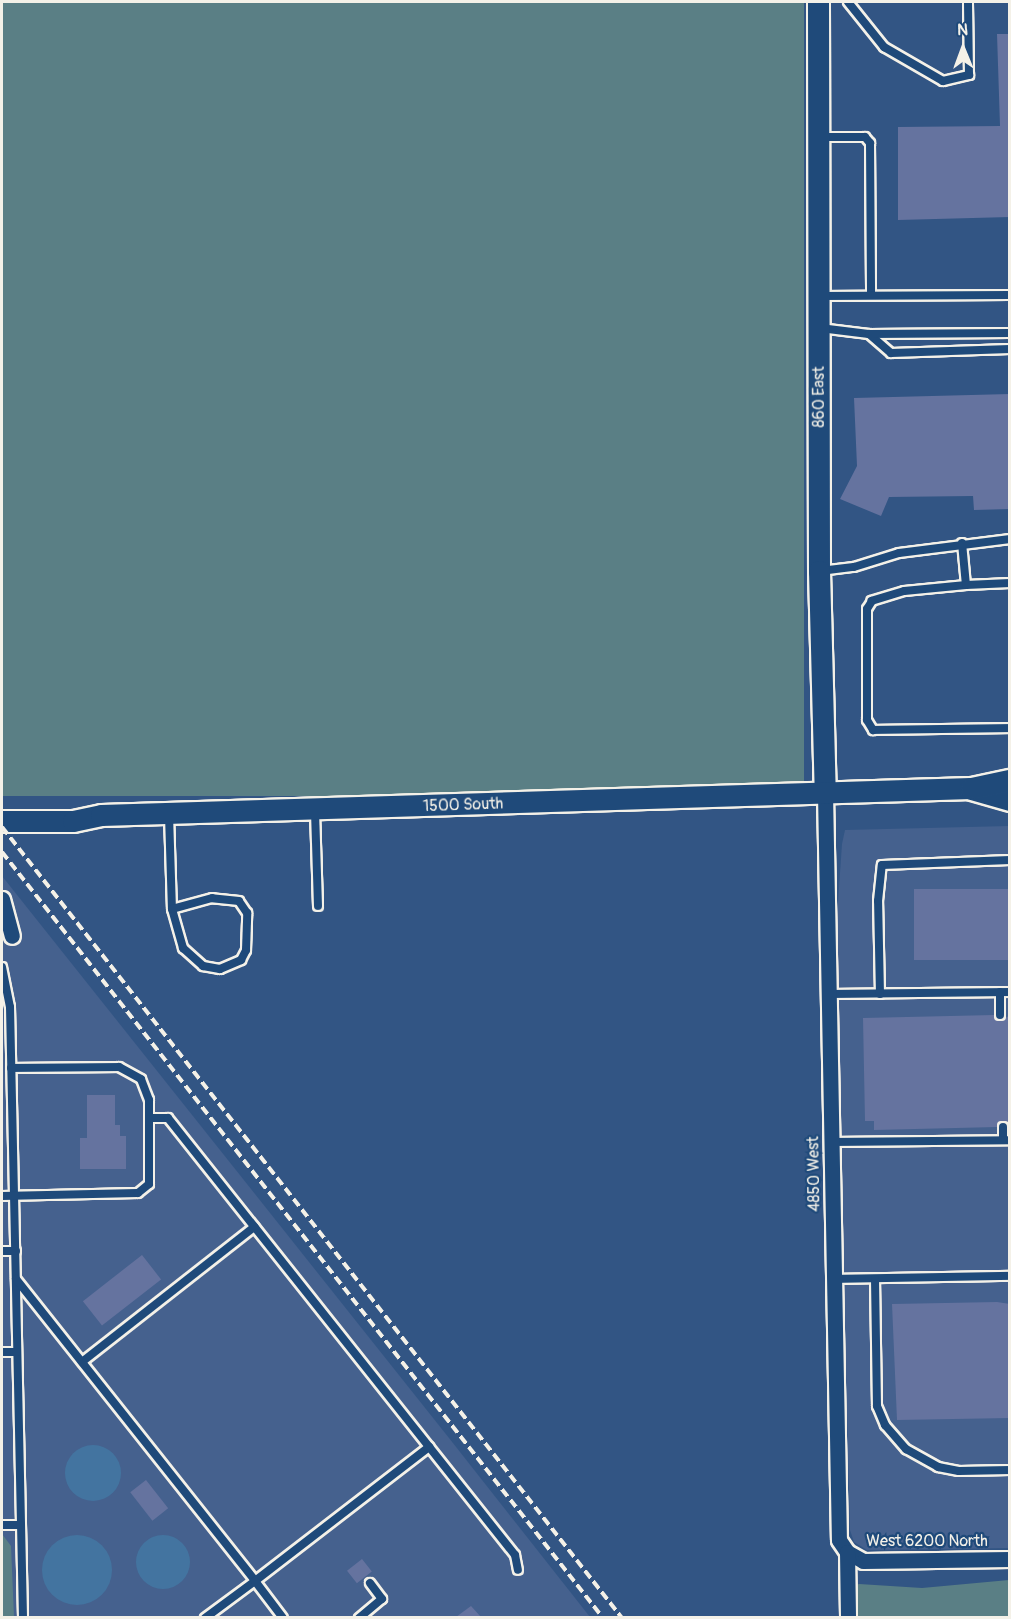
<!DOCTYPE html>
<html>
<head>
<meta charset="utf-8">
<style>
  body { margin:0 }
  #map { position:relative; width:1011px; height:1619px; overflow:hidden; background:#325584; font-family:Pangolin,sans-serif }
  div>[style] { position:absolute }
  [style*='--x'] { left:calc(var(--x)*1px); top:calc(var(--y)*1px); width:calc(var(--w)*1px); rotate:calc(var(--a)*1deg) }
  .built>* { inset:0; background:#45618e }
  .green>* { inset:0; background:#5a7f85; transform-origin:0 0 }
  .water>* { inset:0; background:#4374a0 }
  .round { border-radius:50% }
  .building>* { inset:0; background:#65739f; transform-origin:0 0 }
  .roads { filter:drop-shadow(2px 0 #f4f1e8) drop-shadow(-2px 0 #f4f1e8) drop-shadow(0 2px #f4f1e8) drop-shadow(0 -2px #f4f1e8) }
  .lane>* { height:8px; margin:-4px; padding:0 4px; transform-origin:4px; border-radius:4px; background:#1f4a7a }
  .street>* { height:15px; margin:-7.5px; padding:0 7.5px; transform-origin:7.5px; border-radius:7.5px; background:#1f4a7a }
  .secondary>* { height:21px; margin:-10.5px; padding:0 10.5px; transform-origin:10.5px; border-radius:10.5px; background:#1f4a7a }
  .rail>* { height:4px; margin-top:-2px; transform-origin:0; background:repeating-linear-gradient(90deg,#f4f1e8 0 9px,transparent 0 13.5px) }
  span { translate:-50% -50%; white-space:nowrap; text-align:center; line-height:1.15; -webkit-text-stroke:4.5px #1f4a7a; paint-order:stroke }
  .street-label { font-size:16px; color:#f4f1e8 }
  .frame { position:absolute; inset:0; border:3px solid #f4f1e8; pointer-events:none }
  .north { position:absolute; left:933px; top:18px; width:60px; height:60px; -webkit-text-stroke:4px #1f4a7a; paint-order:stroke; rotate:359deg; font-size:16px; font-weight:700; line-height:24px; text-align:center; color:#f4f1e8 }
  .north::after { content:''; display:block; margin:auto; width:21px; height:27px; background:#f4f1e8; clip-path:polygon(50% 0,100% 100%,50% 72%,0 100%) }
</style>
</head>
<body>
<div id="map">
  <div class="built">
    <div style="clip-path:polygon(1009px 826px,1009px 1548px,867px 1550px,854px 1542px,850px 1530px,835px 946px,842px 844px,845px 830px)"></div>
    <div style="clip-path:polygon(2px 876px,449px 1438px,590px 1617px,2px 1617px)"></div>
  </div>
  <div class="green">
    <div style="left:2px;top:2px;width:802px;height:794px"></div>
    <div style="clip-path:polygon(2px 1534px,11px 1546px,14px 1617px,2px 1617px)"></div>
    <div style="clip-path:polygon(1009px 1580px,1009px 1617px,850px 1617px,850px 1588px,859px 1584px,922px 1588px)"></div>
  </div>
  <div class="water">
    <div class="round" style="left:65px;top:1445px;width:56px;height:56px"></div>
    <div class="round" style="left:42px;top:1535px;width:70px;height:70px"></div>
    <div class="round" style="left:136px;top:1535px;width:54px;height:54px"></div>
  </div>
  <div class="building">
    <div style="clip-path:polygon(997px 34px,1010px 34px,1010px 217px,898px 220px,898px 127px,1000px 126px)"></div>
    <div style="clip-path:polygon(1010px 394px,1010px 509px,974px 510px,973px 496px,889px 497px,881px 516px,840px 499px,857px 466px,854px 398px)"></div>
    <div style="left:1010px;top:889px;width:71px;height:96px;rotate:90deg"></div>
    <div style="clip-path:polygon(994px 1015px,1001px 1021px,1010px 1015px,1010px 1127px,1002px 1121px,997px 1127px,874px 1130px,874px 1121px,865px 1121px,863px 1018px)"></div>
    <div style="clip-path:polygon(87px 1095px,115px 1095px,115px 1125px,120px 1125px,120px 1136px,126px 1136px,126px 1169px,80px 1169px,80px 1138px,87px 1138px)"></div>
    <div style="left:142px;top:1255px;width:31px;height:75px;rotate:52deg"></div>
    <div style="clip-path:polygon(997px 1302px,1010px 1304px,1010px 1418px,897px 1420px,892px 1304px)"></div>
    <div style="left:146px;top:1480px;width:36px;height:20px;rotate:52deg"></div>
    <div style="left:362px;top:1559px;width:16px;height:19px;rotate:52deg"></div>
    <div style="clip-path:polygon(471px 1606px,481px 1617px,456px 1617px)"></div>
  </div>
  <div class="roads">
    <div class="lane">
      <div style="--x:848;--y:2;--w:58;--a:51.3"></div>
      <div style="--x:884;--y:47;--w:68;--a:30"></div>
      <div style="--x:943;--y:81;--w:27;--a:-13"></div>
      <div style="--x:969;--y:75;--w:73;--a:-90.8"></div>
      <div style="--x:820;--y:137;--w:45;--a:0"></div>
      <div style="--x:865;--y:137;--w:8;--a:50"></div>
      <div style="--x:870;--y:143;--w:152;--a:89.6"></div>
      <div style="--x:820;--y:296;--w:190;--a:-0.3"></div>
      <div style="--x:820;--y:328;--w:49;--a:7"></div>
      <div style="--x:869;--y:334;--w:29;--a:41"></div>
      <div style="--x:891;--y:353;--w:119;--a:-1.9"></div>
      <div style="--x:869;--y:334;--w:141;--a:-0.4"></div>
      <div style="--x:962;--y:543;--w:42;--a:84.6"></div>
      <div style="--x:966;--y:585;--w:62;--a:174.5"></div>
      <div style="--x:904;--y:591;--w:34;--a:163"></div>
      <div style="--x:872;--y:601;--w:9;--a:122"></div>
      <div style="--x:867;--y:609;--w:111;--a:90"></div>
      <div style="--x:867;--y:720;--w:12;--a:59"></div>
      <div style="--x:873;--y:730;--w:137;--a:-0.8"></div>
      <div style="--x:820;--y:571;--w:34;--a:-7"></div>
      <div style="--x:854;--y:567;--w:47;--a:-17.3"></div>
      <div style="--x:899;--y:553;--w:112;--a:-7.2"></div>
      <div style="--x:966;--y:585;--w:44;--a:-2.6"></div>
      <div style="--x:315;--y:811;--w:95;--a:88.2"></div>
      <div style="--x:169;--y:815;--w:94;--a:88.2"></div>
      <div style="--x:172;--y:909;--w:41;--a:74.2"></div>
      <div style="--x:183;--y:948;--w:27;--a:42"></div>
      <div style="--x:203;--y:966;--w:17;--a:10"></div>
      <div style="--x:220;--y:969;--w:23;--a:-23"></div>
      <div style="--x:241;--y:960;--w:11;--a:-63"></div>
      <div style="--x:246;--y:950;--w:37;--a:-88"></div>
      <div style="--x:247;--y:913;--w:14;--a:-124"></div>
      <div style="--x:239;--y:901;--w:27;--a:-174"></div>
      <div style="--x:212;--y:898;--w:41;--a:164.6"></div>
      <div style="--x:2;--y:967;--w:41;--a:78.7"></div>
      <div style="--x:10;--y:1007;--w:611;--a:88.78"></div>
      <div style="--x:1000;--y:992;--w:23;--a:90"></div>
      <div style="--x:829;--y:994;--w:181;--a:-0.6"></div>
      <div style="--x:880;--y:994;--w:93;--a:-91.2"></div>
      <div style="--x:878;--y:901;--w:36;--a:-84"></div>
      <div style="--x:882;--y:865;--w:128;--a:-2.2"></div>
      <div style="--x:151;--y:1118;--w:17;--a:0"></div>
      <div style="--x:168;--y:1118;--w:558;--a:51.55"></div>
      <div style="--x:515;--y:1555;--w:15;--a:79"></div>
      <div style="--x:1003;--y:1127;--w:13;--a:90"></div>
      <div style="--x:831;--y:1142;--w:179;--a:-0.6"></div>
      <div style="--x:2;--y:1196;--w:136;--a:-1.3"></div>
      <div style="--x:138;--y:1193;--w:14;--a:-39"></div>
      <div style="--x:149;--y:1184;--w:84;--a:-90"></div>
      <div style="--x:149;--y:1100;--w:22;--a:-111"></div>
      <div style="--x:141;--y:1079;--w:25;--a:-151"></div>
      <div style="--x:119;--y:1067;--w:108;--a:179.5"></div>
      <div style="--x:2;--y:1251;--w:14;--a:0"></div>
      <div style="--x:16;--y:1279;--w:385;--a:51.6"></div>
      <div style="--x:255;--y:1581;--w:220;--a:-37.6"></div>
      <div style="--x:834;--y:1279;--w:176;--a:-1"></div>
      <div style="--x:875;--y:1279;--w:127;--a:89.1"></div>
      <div style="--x:877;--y:1406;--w:21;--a:67"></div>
      <div style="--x:885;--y:1425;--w:32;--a:49"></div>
      <div style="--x:906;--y:1449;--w:37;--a:29"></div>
      <div style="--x:938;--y:1467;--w:21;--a:11"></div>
      <div style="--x:959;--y:1471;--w:51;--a:-1.1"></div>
      <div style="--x:2;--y:1352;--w:15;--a:0"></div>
      <div style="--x:82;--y:1362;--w:219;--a:-38.1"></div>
      <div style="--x:2;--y:1525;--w:18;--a:0"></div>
      <div style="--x:205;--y:1618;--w:62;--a:-36.5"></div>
      <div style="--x:255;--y:1581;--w:46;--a:52.9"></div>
      <div style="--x:359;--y:1618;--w:30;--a:-40"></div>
      <div style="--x:382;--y:1599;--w:20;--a:-127"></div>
    </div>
    <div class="street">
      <div style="--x:825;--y:793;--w:747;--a:88.93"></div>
      <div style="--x:839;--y:1540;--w:14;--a:56"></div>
      <div style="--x:847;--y:1552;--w:18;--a:29"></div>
      <div style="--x:863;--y:1561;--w:147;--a:-0.8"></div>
      <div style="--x:2;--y:899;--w:38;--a:75"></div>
      <div style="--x:847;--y:1552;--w:66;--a:89.1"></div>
    </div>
    <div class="secondary">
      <div style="--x:818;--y:2;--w:569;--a:89.9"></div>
      <div style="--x:819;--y:571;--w:222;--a:88.5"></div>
      <div style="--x:971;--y:789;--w:41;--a:15.8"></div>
      <div style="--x:2;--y:821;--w:71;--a:0"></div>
      <div style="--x:73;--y:821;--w:29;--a:-12"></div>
      <div style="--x:101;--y:815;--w:870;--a:-1.78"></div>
      <div style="--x:971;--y:788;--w:40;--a:-12"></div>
    </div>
  </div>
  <div class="rail">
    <div style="--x:2;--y:827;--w:1005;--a:51.91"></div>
    <div style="--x:2;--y:852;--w:974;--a:51.88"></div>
  </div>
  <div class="street-label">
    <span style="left:819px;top:397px;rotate:-90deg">860 East</span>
    <span style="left:463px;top:805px;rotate:-2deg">1500 South</span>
    <span style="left:814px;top:1174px;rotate:-91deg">4850 West</span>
    <span style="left:927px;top:1541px">West 6200 North</span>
  </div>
  <div class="frame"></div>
  <div class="north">N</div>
</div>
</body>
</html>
